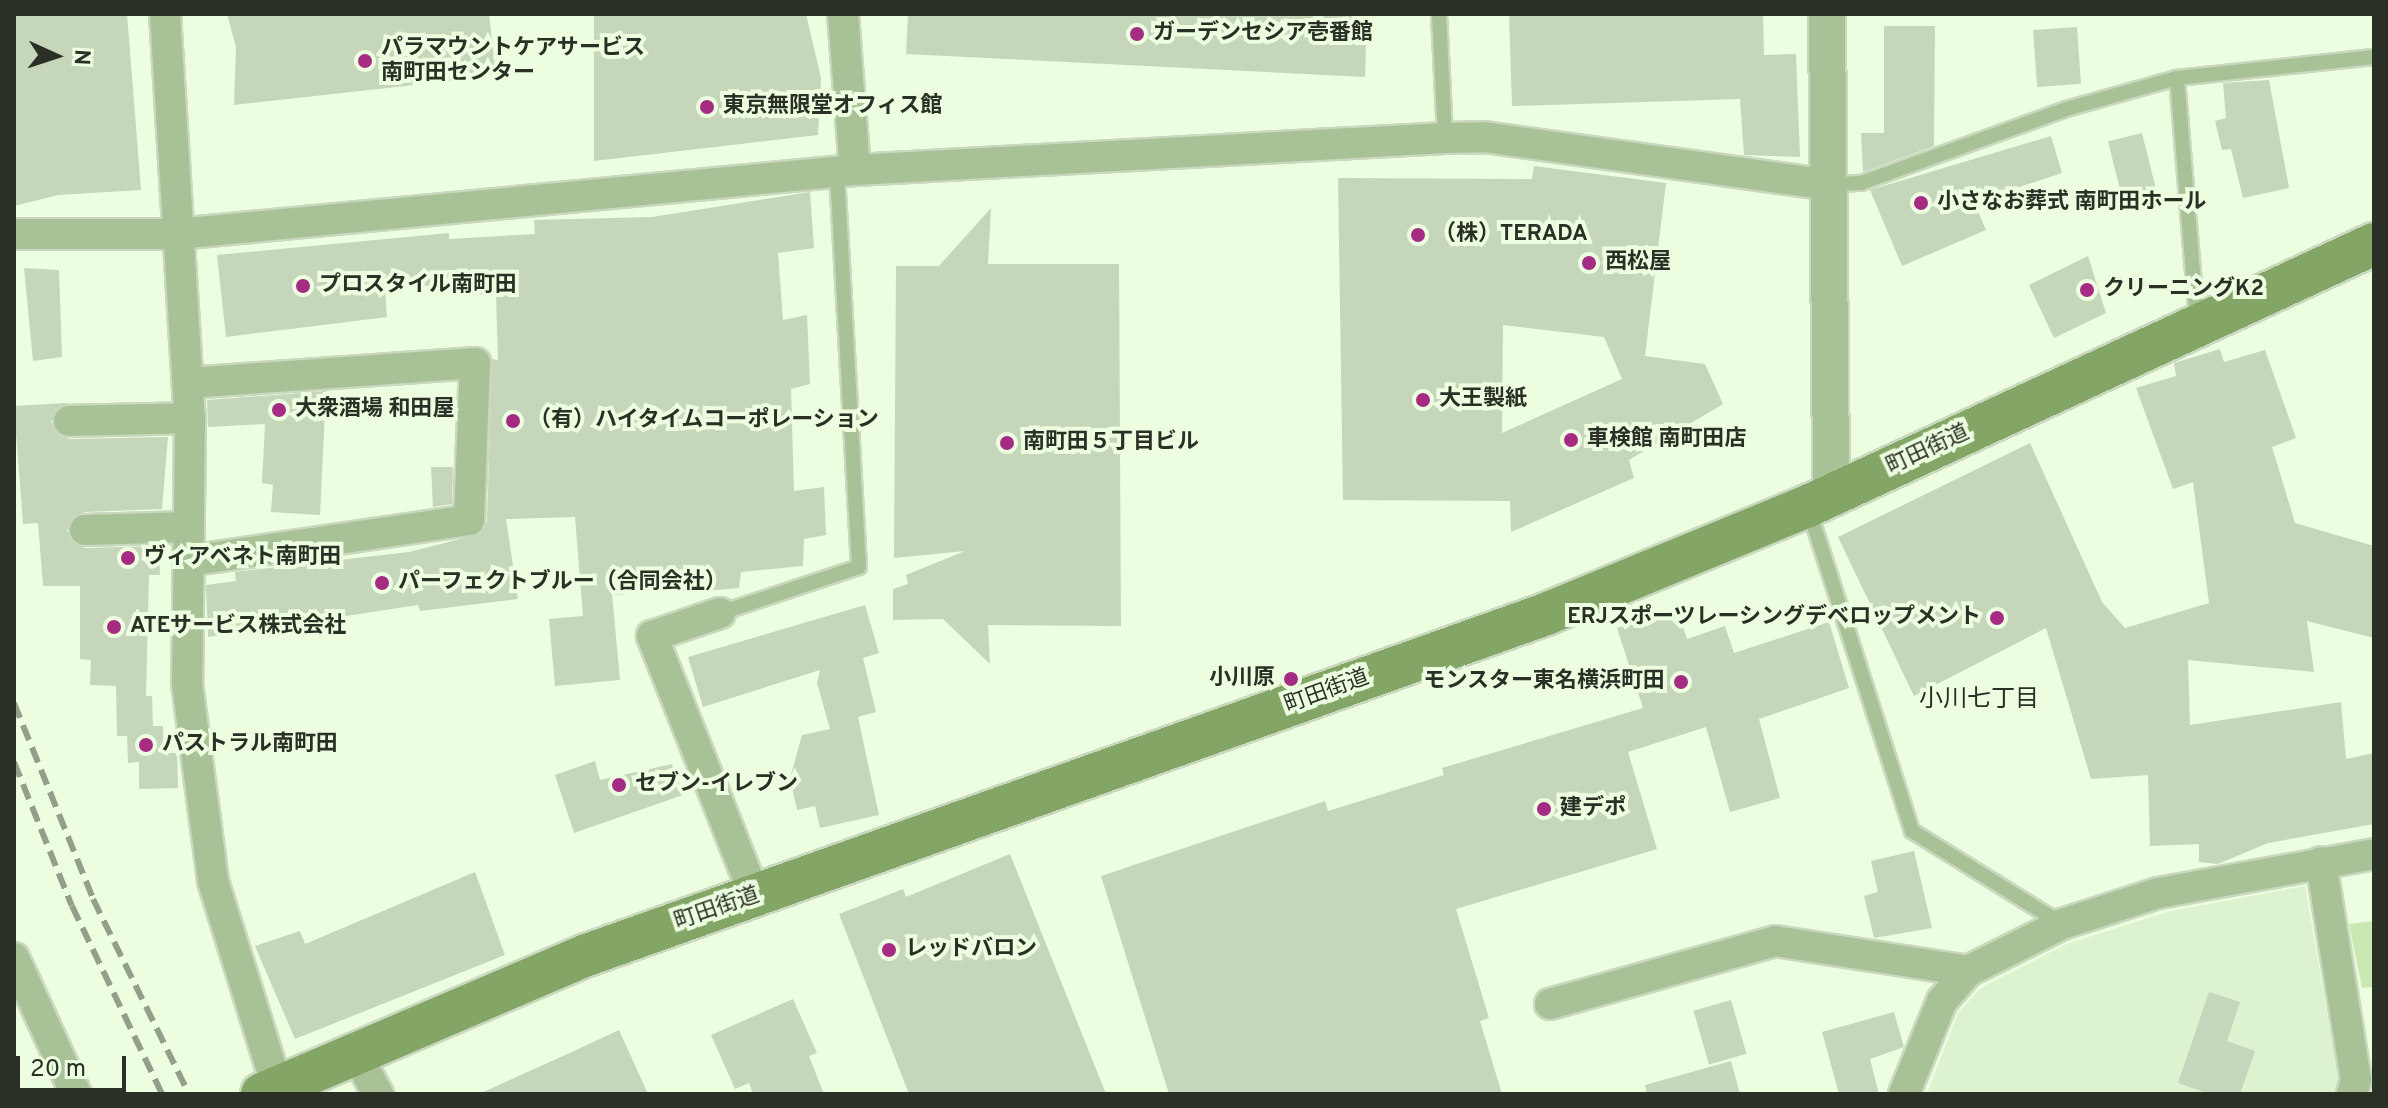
<!DOCTYPE html>
<html>
<head>
<meta charset="utf-8">
<style>
  body { margin:0 }
  #map { position:relative; width:2388px; height:1108px; overflow:hidden; background:#ecfde0; font-family:Overpass,"Noto Sans JP",sans-serif }
  div>[style] { position:absolute }
  [style*='--x'] { left:calc(var(--x)*1px); top:calc(var(--y)*1px); width:calc(var(--w)*1px); rotate:calc(var(--a)*1deg) }
  .built>* { inset:0; background:#ddf2cf }
  .green>* { inset:0; background:#cae9b2 }
  .building>* { inset:0; background:#c6d6bb; transform-origin:0 0 }
  .roads { filter:drop-shadow(2px 0 #c9d8be) drop-shadow(-2px 0 #c9d8be) drop-shadow(0 2px #c9d8be) drop-shadow(0 -2px #c9d8be) }
  .service>* { height:14px; margin:-7px; padding:0 7px; transform-origin:7px; border-radius:7px; background:#a9c196 }
  .minor>* { height:30px; margin:-15px; padding:0 15px; transform-origin:15px; border-radius:15px; background:#a9c196 }
  .tertiary>* { height:36px; margin:-18px; padding:0 18px; transform-origin:18px; border-radius:18px; background:#a9c196 }
  .secondary>* { height:42px; margin:-21px; padding:0 21px; transform-origin:21px; border-radius:21px; background:#83a666 }
  .rail>* { height:6px; margin-top:-3px; transform-origin:0; background:repeating-linear-gradient(90deg,#939f8a 0 16px,transparent 0 24px) }
  .dots>* { width:22px; height:22px; translate:-50% -50%; box-sizing:border-box; border:4px solid #ecfde0; border-radius:50% }
  span { translate:-50% -50%; white-space:nowrap; text-align:center; line-height:1.15; -webkit-text-stroke:8px #ecfde0; paint-order:stroke }
  .poi-label { font-size:22px; color:#2a3025; font-weight:700 }
  .left { translate:0 -50%; text-align:left }
  .right { translate:-100% -50%; text-align:right }
  .street-label { font-size:22px; color:#2a3025 }
  .neighbourhood-label { font-size:24px; color:#2a3025 }
  .frame { position:absolute; inset:0; border:16px solid #2a3025; pointer-events:none }
  .north { position:absolute; left:16px; top:16px; width:80px; height:80px; -webkit-text-stroke:6px #ecfde0; paint-order:stroke; rotate:93deg; font-size:22px; font-weight:700; line-height:32px; text-align:center; color:#2a3025 }
  .north::after { content:''; display:block; margin:auto; width:28px; height:36px; background:#2a3025; clip-path:polygon(50% 0,100% 100%,50% 72%,0 100%) }
  .scale { position:absolute; left:16px; top:1056px; width:110px; height:36px; box-sizing:border-box; border:4px solid #2a3025; border-top:0; padding-left:10px; font-size:24px; line-height:28px; white-space:nowrap; color:#2a3025; -webkit-text-stroke:6px #ecfde0; paint-order:stroke }
</style>
</head>
<body>
<div id="map">
  <div class="built">
    <div style="clip-path:polygon(2305px 886px,2339px 1082px,2335px 1094px,1927px 1094px,1958px 1013px,1981px 988px,2067px 944px,2167px 912px)"></div>
  </div>
  <div class="green">
    <div style="clip-path:polygon(2374px 921px,2374px 987px,2362px 988px,2349px 924px)"></div>
  </div>
  <div class="building">
    <div style="clip-path:polygon(14px 14px,127px 14px,141px 190px,58px 195px,14px 206px)"></div>
    <div style="clip-path:polygon(227px 14px,489px 14px,496px 76px,234px 105px,236px 47px)"></div>
    <div style="clip-path:polygon(594px 14px,806px 14px,821px 78px,818px 135px,594px 161px)"></div>
    <div style="clip-path:polygon(908px 14px,1367px 14px,1365px 77px,906px 54px)"></div>
    <div style="clip-path:polygon(1509px 14px,1763px 14px,1764px 55px,1796px 54px,1800px 157px,1744px 155px,1740px 99px,1512px 106px)"></div>
    <div style="clip-path:polygon(1884px 26px,1935px 26px,1934px 146px,1863px 172px,1861px 133px,1884px 133px)"></div>
    <div style="left:2077px;top:27px;width:57px;height:44px;rotate:86deg"></div>
    <div style="clip-path:polygon(2269px 80px,2289px 188px,2243px 198px,2231px 149px,2222px 150px,2215px 121px,2226px 118px,2223px 83px)"></div>
    <div style="left:2142px;top:133px;width:57px;height:35px;rotate:76deg"></div>
    <div style="clip-path:polygon(2051px 136px,2062px 173px,1974px 202px,1986px 230px,1902px 266px,1870px 190px)"></div>
    <div style="clip-path:polygon(evenodd,1534px 166px,1666px 183px,1645px 356px,1705px 364px,1723px 404px,1629px 460px,1634px 478px,1511px 532px,1510px 501px,1343px 500px,1338px 178px,1532px 179px,1534px 166px,1503px 325px,1604px 337px,1622px 379px,1502px 433px,1503px 325px)"></div>
    <div style="clip-path:polygon(810px 192px,814px 248px,778px 253px,783px 320px,807px 315px,810px 384px,791px 389px,794px 491px,824px 487px,826px 535px,804px 539px,803px 566px,741px 572px,739px 588px,705px 591px,699px 581px,627px 576px,623px 595px,612px 594px,620px 680px,555px 686px,549px 619px,583px 616px,575px 517px,506px 519px,518px 599px,420px 611px,418px 605px,208px 637px,206px 585px,236px 581px,235px 572px,409px 552px,480px 534px,487px 521px,492px 359px,498px 360px,496px 294px,466px 295px,465px 282px,385px 290px,387px 317px,226px 337px,217px 255px,449px 233px,449px 239px,535px 234px,534px 220px,652px 217px)"></div>
    <div style="clip-path:polygon(991px 208px,988px 264px,1119px 264px,1121px 626px,988px 625px,990px 664px,943px 619px,893px 620px,893px 589px,908px 584px,906px 575px,965px 551px,894px 558px,896px 266px,939px 266px)"></div>
    <div style="clip-path:polygon(2088px 256px,2106px 313px,2054px 338px,2029px 285px)"></div>
    <div style="clip-path:polygon(24px 268px,59px 270px,62px 357px,33px 361px)"></div>
    <div style="clip-path:polygon(2220px 349px,2224px 362px,2265px 350px,2296px 438px,2272px 447px,2295px 523px,2374px 546px,2374px 638px,2307px 621px,2314px 672px,2188px 660px,2190px 725px,2341px 702px,2346px 759px,2374px 753px,2374px 824px,2268px 843px,2218px 864px,2199px 862px,2199px 844px,2150px 846px,2148px 775px,2091px 779px,2046px 628px,1914px 696px,1838px 537px,2030px 443px,2102px 602px,2125px 628px,2209px 603px,2193px 482px,2173px 489px,2136px 388px,2176px 376px,2174px 363px)"></div>
    <div style="clip-path:polygon(326px 391px,320px 515px,271px 512px,273px 485px,262px 483px,265px 424px,208px 427px,207px 400px)"></div>
    <div style="clip-path:polygon(171px 397px,68px 403px,51px 421px,54px 431px,69px 439px,168px 437px,162px 509px,84px 512px,67px 530px,70px 540px,85px 548px,159px 546px,160px 575px,149px 575px,146px 696px,152px 696px,153px 726px,163px 726px,164px 753px,177px 753px,178px 788px,139px 789px,139px 762px,128px 763px,127px 736px,117px 736px,116px 686px,90px 685px,91px 660px,80px 659px,80px 586px,43px 586px,38px 523px,23px 524px,14px 406px)"></div>
    <div style="clip-path:polygon(431px 467px,453px 467px,452px 504px,433px 507px)"></div>
    <div style="clip-path:polygon(865px 605px,879px 653px,863px 658px,876px 712px,858px 717px,879px 815px,820px 828px,815px 806px,797px 810px,790px 778px,802px 735px,830px 729px,817px 683px,820px 670px,703px 707px,688px 657px)"></div>
    <div style="clip-path:polygon(1677px 609px,1687px 639px,1725px 626px,1734px 653px,1829px 622px,1849px 688px,1759px 719px,1780px 798px,1730px 812px,1706px 727px,1628px 752px,1657px 849px,1456px 909px,1489px 1018px,1480px 1021px,1502px 1094px,1169px 1094px,1101px 876px,1325px 801px,1328px 811px,1444px 775px,1442px 768px,1643px 708px,1617px 628px)"></div>
    <div style="clip-path:polygon(595px 761px,600px 780px,672px 764px,683px 795px,574px 833px,555px 775px)"></div>
    <div style="clip-path:polygon(1914px 851px,1932px 928px,1874px 938px,1864px 896px,1878px 892px,1871px 861px)"></div>
    <div style="clip-path:polygon(1010px 854px,1106px 1094px,909px 1094px,839px 914px,903px 889px,906px 897px)"></div>
    <div style="clip-path:polygon(475px 872px,505px 955px,295px 1039px,255px 946px,300px 931px,305px 944px)"></div>
    <div style="clip-path:polygon(2209px 992px,2240px 1002px,2227px 1041px,2255px 1051px,2240px 1094px,2210px 1094px,2178px 1083px)"></div>
    <div style="clip-path:polygon(793px 999px,817px 1053px,809px 1056px,824px 1094px,753px 1094px,749px 1083px,735px 1089px,711px 1035px)"></div>
    <div style="left:1731px;top:1000px;width:56px;height:39px;rotate:74deg"></div>
    <div style="clip-path:polygon(1894px 1012px,1904px 1047px,1870px 1059px,1879px 1094px,1839px 1094px,1822px 1032px)"></div>
    <div style="clip-path:polygon(619px 1030px,648px 1094px,479px 1094px,574px 1051px)"></div>
    <div style="clip-path:polygon(1731px 1061px,1740px 1094px,1647px 1094px,1645px 1085px)"></div>
  </div>
  <div class="roads">
    <div class="service">
      <div style="--x:1439;--y:14;--w:124;--a:87.2"></div>
      <div style="--x:2177;--y:78;--w:244;--a:85.3"></div>
      <div style="--x:1829;--y:185;--w:32;--a:-4"></div>
      <div style="--x:1861;--y:183;--w:218;--a:-19.8"></div>
      <div style="--x:2066;--y:109;--w:115;--a:-15.6"></div>
      <div style="--x:2177;--y:78;--w:198;--a:-6.1"></div>
      <div style="--x:1809;--y:510;--w:337;--a:72.2"></div>
      <div style="--x:1912;--y:831;--w:176;--a:31.8"></div>
      <div style="--x:720;--y:613;--w:146;--a:-18.3"></div>
      <div style="--x:859;--y:567;--w:396;--a:-93.2"></div>
    </div>
    <div class="minor">
      <div style="--x:165;--y:14;--w:405;--a:86.5"></div>
      <div style="--x:190;--y:418;--w:265;--a:90.6"></div>
      <div style="--x:187;--y:683;--w:200;--a:82.5"></div>
      <div style="--x:213;--y:881;--w:216;--a:72.7"></div>
      <div style="--x:843;--y:14;--w:156;--a:85.6"></div>
      <div style="--x:14;--y:234;--w:163;--a:0"></div>
      <div style="--x:177;--y:234;--w:681;--a:-5.39"></div>
      <div style="--x:855;--y:170;--w:591;--a:-3.1"></div>
      <div style="--x:1445;--y:138;--w:39;--a:-1"></div>
      <div style="--x:1484;--y:137;--w:348;--a:7.9"></div>
      <div style="--x:69;--y:421;--w:121;--a:-1.4"></div>
      <div style="--x:85;--y:530;--w:104;--a:-1.7"></div>
      <div style="--x:188;--y:561;--w:284;--a:-8.3"></div>
      <div style="--x:469;--y:520;--w:157;--a:-87.8"></div>
      <div style="--x:475;--y:363;--w:287;--a:176"></div>
      <div style="--x:720;--y:613;--w:72;--a:161.3"></div>
      <div style="--x:652;--y:636;--w:280;--a:68.4"></div>
      <div style="--x:2321;--y:862;--w:221;--a:80.9"></div>
      <div style="--x:2356;--y:1080;--w:15;--a:106"></div>
      <div style="--x:14;--y:958;--w:149;--a:65.5"></div>
      <div style="--x:1550;--y:1004;--w:234;--a:-15.6"></div>
      <div style="--x:1775;--y:941;--w:195;--a:8.8"></div>
      <div style="--x:355;--y:1052;--w:48;--a:61.3"></div>
      <div style="--x:1904;--y:1094;--w:100;--a:-67.8"></div>
      <div style="--x:1942;--y:1001;--w:40;--a:-49"></div>
      <div style="--x:1968;--y:971;--w:105;--a:-26.6"></div>
      <div style="--x:2062;--y:924;--w:101;--a:-17.9"></div>
      <div style="--x:2158;--y:893;--w:219;--a:-10.2"></div>
    </div>
    <div class="tertiary">
      <div style="--x:1827;--y:14;--w:481;--a:89.5"></div>
    </div>
    <div class="secondary">
      <div style="--x:262;--y:1094;--w:353;--a:-23.2"></div>
      <div style="--x:587;--y:955;--w:1018;--a:-19.57"></div>
      <div style="--x:1546;--y:614;--w:283;--a:-22.4"></div>
      <div style="--x:1808;--y:506;--w:624;--a:-24.84"></div>
    </div>
  </div>
  <div class="rail">
    <div style="--x:14;--y:703;--w:211;--a:68"></div>
    <div style="--x:93;--y:899;--w:208;--a:63.8"></div>
    <div style="--x:14;--y:762;--w:155;--a:68.1"></div>
    <div style="--x:72;--y:906;--w:208;--a:64.4"></div>
  </div>
  <div class="dots">
    <div style="left:1137px;top:34px;background:#a52c82"></div>
    <div style="left:365px;top:61px;background:#a52c82"></div>
    <div style="left:707px;top:107px;background:#a52c82"></div>
    <div style="left:1921px;top:203px;background:#a52c82"></div>
    <div style="left:1418px;top:235px;background:#a52c82"></div>
    <div style="left:1589px;top:263px;background:#a52c82"></div>
    <div style="left:303px;top:286px;background:#a52c82"></div>
    <div style="left:2087px;top:290px;background:#a52c82"></div>
    <div style="left:1423px;top:400px;background:#a52c82"></div>
    <div style="left:279px;top:410px;background:#a52c82"></div>
    <div style="left:513px;top:421px;background:#a52c82"></div>
    <div style="left:1571px;top:440px;background:#a52c82"></div>
    <div style="left:1007px;top:443px;background:#a52c82"></div>
    <div style="left:128px;top:558px;background:#a52c82"></div>
    <div style="left:382px;top:583px;background:#a52c82"></div>
    <div style="left:1997px;top:618px;background:#a52c82"></div>
    <div style="left:114px;top:627px;background:#a52c82"></div>
    <div style="left:1291px;top:679px;background:#a52c82"></div>
    <div style="left:1681px;top:682px;background:#a52c82"></div>
    <div style="left:146px;top:745px;background:#a52c82"></div>
    <div style="left:619px;top:785px;background:#a52c82"></div>
    <div style="left:1544px;top:809px;background:#a52c82"></div>
    <div style="left:889px;top:950px;background:#a52c82"></div>
  </div>
  <div class="poi-label">
    <span class="left" style="left:1153px;top:34px">ガーデンセシア壱番館</span>
    <span class="left" style="left:381px;top:61px">パラマウントケアサービス<br>南町田センター</span>
    <span class="left" style="left:723px;top:107px">東京無限堂オフィス館</span>
    <span class="left" style="left:1937px;top:203px">小さなお葬式 南町田ホール</span>
    <span class="left" style="left:1434px;top:235px">（株）TERADA</span>
    <span class="left" style="left:1605px;top:263px">西松屋</span>
    <span class="left" style="left:319px;top:286px">プロスタイル南町田</span>
    <span class="left" style="left:2103px;top:290px">クリーニングK2</span>
    <span class="left" style="left:1439px;top:400px">大王製紙</span>
    <span class="left" style="left:295px;top:410px">大衆酒場 和田屋</span>
    <span class="left" style="left:529px;top:421px">（有）ハイタイムコーポレーション</span>
    <span class="left" style="left:1587px;top:440px">車検館 南町田店</span>
    <span class="left" style="left:1023px;top:443px">南町田５丁目ビル</span>
    <span class="left" style="left:144px;top:558px">ヴィアベネト南町田</span>
    <span class="left" style="left:398px;top:583px">パーフェクトブルー（合同会社）</span>
    <span class="right" style="left:1981px;top:618px">ERJスポーツレーシングデベロップメント</span>
    <span class="left" style="left:130px;top:627px">ATEサービス株式会社</span>
    <span class="right" style="left:1275px;top:679px">小川原</span>
    <span class="right" style="left:1665px;top:682px">モンスター東名横浜町田</span>
    <span class="left" style="left:162px;top:745px">パストラル南町田</span>
    <span class="left" style="left:635px;top:785px">セブン-イレブン</span>
    <span class="left" style="left:1560px;top:809px">建デポ</span>
    <span class="left" style="left:905px;top:950px">レッドバロン</span>
  </div>
  <div class="street-label">
    <span style="left:1928px;top:450px;rotate:-25deg">町田街道</span>
    <span style="left:1327px;top:692px;rotate:-20deg">町田街道</span>
    <span style="left:717px;top:909px;rotate:-19deg">町田街道</span>
  </div>
  <div class="neighbourhood-label">
    <span style="left:1979px;top:701px">小川七丁目</span>
  </div>
  <div class="frame"></div>
  <div class="north">N</div>
  <div class="scale">20 m</div>
</div>
</body>
</html>
